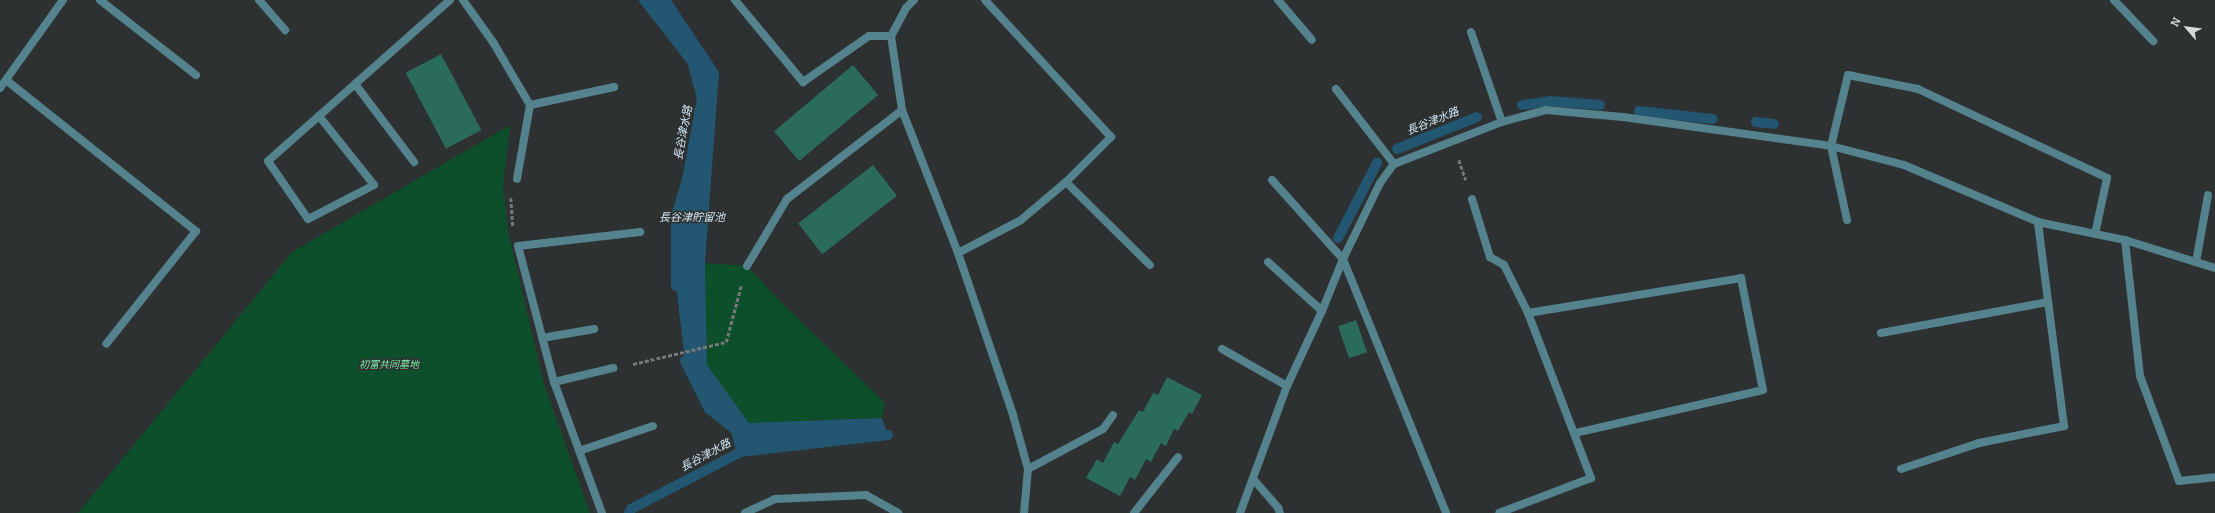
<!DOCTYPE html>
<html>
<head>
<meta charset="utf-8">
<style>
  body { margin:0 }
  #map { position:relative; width:2215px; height:513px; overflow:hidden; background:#2d3131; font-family:Bitter,"Noto Sans JP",serif }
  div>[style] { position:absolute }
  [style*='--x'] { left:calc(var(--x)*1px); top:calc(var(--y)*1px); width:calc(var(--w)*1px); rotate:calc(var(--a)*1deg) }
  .green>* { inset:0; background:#0d4f2a }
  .water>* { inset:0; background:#235671 }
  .stream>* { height:10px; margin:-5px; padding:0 5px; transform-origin:5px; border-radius:5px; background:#235671 }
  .building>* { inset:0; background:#2b6b5b; transform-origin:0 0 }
  .path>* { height:2.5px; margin-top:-1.25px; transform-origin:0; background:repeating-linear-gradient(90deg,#757878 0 4px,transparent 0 6px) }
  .lane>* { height:8px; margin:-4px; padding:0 4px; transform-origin:4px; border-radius:4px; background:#54828d }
  .street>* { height:8px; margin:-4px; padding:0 4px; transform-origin:4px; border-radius:4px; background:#54828d }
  span { translate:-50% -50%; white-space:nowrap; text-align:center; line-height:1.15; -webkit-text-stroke:3px #2d3131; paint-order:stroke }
  .park-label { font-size:10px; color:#7ff1a6; font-style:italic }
  .water-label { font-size:11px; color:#cfe4f2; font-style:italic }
  .north { position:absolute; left:2167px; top:8px; width:40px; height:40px; -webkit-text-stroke:3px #2d3131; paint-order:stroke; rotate:298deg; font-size:11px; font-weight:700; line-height:16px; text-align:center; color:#d8dada }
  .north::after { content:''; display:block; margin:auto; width:14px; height:18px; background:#d8dada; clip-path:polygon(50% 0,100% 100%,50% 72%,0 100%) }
</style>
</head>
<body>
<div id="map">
  <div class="green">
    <div style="clip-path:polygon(510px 125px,503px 185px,508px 231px,544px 384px,590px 513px,78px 513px,292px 252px)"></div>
    <div style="clip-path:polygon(705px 263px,747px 266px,780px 301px,885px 403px,882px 418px,749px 423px,707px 365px)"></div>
  </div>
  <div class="water">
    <div style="clip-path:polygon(644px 0,671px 0,719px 72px,705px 263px,707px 365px,749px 423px,882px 418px,888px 435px,741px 452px,736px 430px,709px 409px,685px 361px,676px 286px,676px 217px,688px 175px,702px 98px,692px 61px)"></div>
  </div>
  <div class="stream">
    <div style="--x:644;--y:0;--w:78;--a:51.8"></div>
    <div style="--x:692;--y:61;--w:38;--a:75"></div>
    <div style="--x:702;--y:98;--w:78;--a:100.3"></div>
    <div style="--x:688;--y:175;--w:44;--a:105.9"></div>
    <div style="--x:676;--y:217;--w:69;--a:90"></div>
    <div style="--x:1522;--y:105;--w:28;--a:-8"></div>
    <div style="--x:1550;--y:101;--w:50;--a:4.6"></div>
    <div style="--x:1639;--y:111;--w:74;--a:6.2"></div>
    <div style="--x:1756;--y:122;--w:18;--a:6"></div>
    <div style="--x:1397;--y:149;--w:86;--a:-21.8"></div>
    <div style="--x:1338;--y:238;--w:85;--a:-62.5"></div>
    <div style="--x:741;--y:452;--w:148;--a:-6.6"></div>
    <div style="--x:629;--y:513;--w:4;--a:-63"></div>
    <div style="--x:631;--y:509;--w:124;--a:-27.4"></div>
    <div style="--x:741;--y:452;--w:23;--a:-103"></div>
    <div style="--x:736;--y:430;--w:34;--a:-142"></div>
    <div style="--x:709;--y:409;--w:54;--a:-116.6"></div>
  </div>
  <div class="building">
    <div style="left:441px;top:54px;width:86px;height:40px;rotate:62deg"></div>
    <div style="left:853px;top:65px;width:39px;height:103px;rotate:50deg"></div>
    <div style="left:873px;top:165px;width:39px;height:95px;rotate:52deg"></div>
    <div style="left:1356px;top:320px;width:34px;height:19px;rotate:71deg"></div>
    <div style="clip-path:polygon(1167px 377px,1202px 395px,1192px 414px,1189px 412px,1178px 431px,1174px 429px,1166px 446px,1161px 443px,1151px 462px,1146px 459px,1135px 480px,1130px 477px,1120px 496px,1086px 478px,1097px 459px,1103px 463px,1114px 442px,1118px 444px,1139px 410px,1143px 412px,1153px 393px,1158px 395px)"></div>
  </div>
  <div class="path">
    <div style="--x:1459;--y:160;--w:21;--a:71"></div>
    <div style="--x:511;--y:198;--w:29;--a:86"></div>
    <div style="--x:633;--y:364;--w:96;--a:-13.3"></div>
    <div style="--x:726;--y:342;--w:58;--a:-75"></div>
  </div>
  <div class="lane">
    <div style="--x:100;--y:0;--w:122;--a:38"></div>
    <div style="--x:259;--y:0;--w:40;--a:49"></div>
    <div style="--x:735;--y:0;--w:107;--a:50.3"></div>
    <div style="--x:803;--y:82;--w:80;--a:-34.9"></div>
    <div style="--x:869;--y:36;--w:22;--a:0"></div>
    <div style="--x:1278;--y:0;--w:52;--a:49.6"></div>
    <div style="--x:1471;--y:32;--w:95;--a:71"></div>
    <div style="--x:6;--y:80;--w:243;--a:38.5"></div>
    <div style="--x:196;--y:231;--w:144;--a:128.5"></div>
    <div style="--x:355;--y:84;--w:98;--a:52.9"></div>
    <div style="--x:1336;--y:89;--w:95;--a:52.3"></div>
    <div style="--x:530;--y:105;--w:86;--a:-12.1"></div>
    <div style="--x:319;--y:116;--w:88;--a:51.4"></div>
    <div style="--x:374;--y:185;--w:74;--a:152.7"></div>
    <div style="--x:308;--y:219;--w:70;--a:-124.6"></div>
    <div style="--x:268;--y:161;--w:243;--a:-41.5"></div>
    <div style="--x:1272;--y:180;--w:106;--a:48.1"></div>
    <div style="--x:1066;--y:182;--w:118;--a:44.7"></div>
    <div style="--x:1472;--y:199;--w:61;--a:72.8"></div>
    <div style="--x:1490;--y:257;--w:16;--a:30"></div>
    <div style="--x:1504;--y:265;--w:54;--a:63.4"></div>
    <div style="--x:1528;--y:313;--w:177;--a:69.1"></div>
    <div style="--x:1591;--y:478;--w:98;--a:159.2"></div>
    <div style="--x:1847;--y:220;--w:76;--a:-102.2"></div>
    <div style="--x:1831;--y:146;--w:73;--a:-76.5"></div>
    <div style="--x:1848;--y:75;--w:71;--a:11.3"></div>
    <div style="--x:1918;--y:89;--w:209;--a:25.2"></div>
    <div style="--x:2107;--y:178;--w:57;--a:102.1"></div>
    <div style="--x:518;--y:246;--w:123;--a:-6.5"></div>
    <div style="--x:958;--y:253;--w:71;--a:-27.6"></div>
    <div style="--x:1021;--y:220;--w:59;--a:-40.2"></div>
    <div style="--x:1066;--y:182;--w:64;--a:-45"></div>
    <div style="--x:1111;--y:137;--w:186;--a:-132.6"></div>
    <div style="--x:1268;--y:262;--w:73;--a:42.2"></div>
    <div style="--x:747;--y:266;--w:78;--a:-59.2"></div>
    <div style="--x:787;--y:199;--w:145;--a:-37.7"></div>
    <div style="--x:1528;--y:313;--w:216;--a:-9.3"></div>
    <div style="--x:1741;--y:278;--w:114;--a:78.9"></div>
    <div style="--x:1763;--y:390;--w:193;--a:167.1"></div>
    <div style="--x:1881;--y:333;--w:170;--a:-10.5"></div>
    <div style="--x:542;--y:338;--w:53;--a:-9.8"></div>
    <div style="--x:1222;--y:349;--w:75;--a:29.6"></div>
    <div style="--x:554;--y:382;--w:61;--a:-13.3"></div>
    <div style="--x:579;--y:451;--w:78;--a:-18.7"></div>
    <div style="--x:1028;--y:469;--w:85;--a:-28.1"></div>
    <div style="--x:1103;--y:429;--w:17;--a:-54"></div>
    <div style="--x:1901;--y:469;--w:82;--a:-18.4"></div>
    <div style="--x:1979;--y:443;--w:87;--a:-11.3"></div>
    <div style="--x:2064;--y:426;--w:206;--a:-97.3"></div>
    <div style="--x:1254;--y:480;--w:37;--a:49"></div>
    <div style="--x:1278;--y:508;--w:5;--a:68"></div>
    <div style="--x:745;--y:513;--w:33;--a:-25"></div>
    <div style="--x:775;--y:499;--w:91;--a:-2.5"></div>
    <div style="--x:866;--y:495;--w:37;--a:29"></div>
    <div style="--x:1134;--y:513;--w:71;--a:-51.8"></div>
  </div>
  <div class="street">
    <div style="--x:463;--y:0;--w:52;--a:54.5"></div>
    <div style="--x:493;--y:42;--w:73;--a:59.6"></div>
    <div style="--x:530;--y:105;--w:75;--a:100"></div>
    <div style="--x:914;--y:0;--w:11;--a:135"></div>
    <div style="--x:906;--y:8;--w:32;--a:118"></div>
    <div style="--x:891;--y:36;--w:75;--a:81.5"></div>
    <div style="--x:902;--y:110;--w:154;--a:68.6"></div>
    <div style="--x:958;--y:253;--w:171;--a:71.2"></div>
    <div style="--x:1013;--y:415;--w:56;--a:74.5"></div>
    <div style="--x:1028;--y:469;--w:44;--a:95.2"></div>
    <div style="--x:2114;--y:0;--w:57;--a:46.4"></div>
    <div style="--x:0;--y:88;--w:108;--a:-54.4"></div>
    <div style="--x:2125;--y:240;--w:137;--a:83.7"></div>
    <div style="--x:2140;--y:376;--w:112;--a:69.6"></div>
    <div style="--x:2179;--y:481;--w:36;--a:-6"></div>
    <div style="--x:518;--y:246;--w:141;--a:75.2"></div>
    <div style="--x:554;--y:382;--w:140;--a:69.9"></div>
    <div style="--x:1343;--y:259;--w:274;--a:67.9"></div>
    <div style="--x:2196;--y:262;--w:68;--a:-79.8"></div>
    <div style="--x:1240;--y:513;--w:135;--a:-69.7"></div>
    <div style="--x:1287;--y:386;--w:83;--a:-65"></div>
    <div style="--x:1322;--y:311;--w:56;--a:-68"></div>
    <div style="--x:1343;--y:259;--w:85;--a:-64"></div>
    <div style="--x:1380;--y:183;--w:24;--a:-54"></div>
    <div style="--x:1394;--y:164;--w:116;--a:-21.3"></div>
    <div style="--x:1502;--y:122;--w:46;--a:-15.3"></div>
    <div style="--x:1546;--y:110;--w:77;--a:5.2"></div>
    <div style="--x:1623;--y:117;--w:210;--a:7.9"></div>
    <div style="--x:1831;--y:146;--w:75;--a:14.6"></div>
    <div style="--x:1904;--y:165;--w:146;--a:23"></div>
    <div style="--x:2038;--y:222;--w:89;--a:11.7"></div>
    <div style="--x:2125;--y:240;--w:94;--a:17.3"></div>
  </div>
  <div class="park-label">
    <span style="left:389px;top:366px">初富共同墓地</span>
  </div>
  <div class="water-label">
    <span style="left:1433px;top:122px;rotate:-22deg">長谷津水路</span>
    <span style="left:684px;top:133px;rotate:-79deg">長谷津水路</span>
    <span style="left:692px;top:218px">長谷津貯留池</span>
    <span style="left:706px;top:456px;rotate:-28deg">長谷津水路</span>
  </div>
  <div class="north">N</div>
</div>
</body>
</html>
